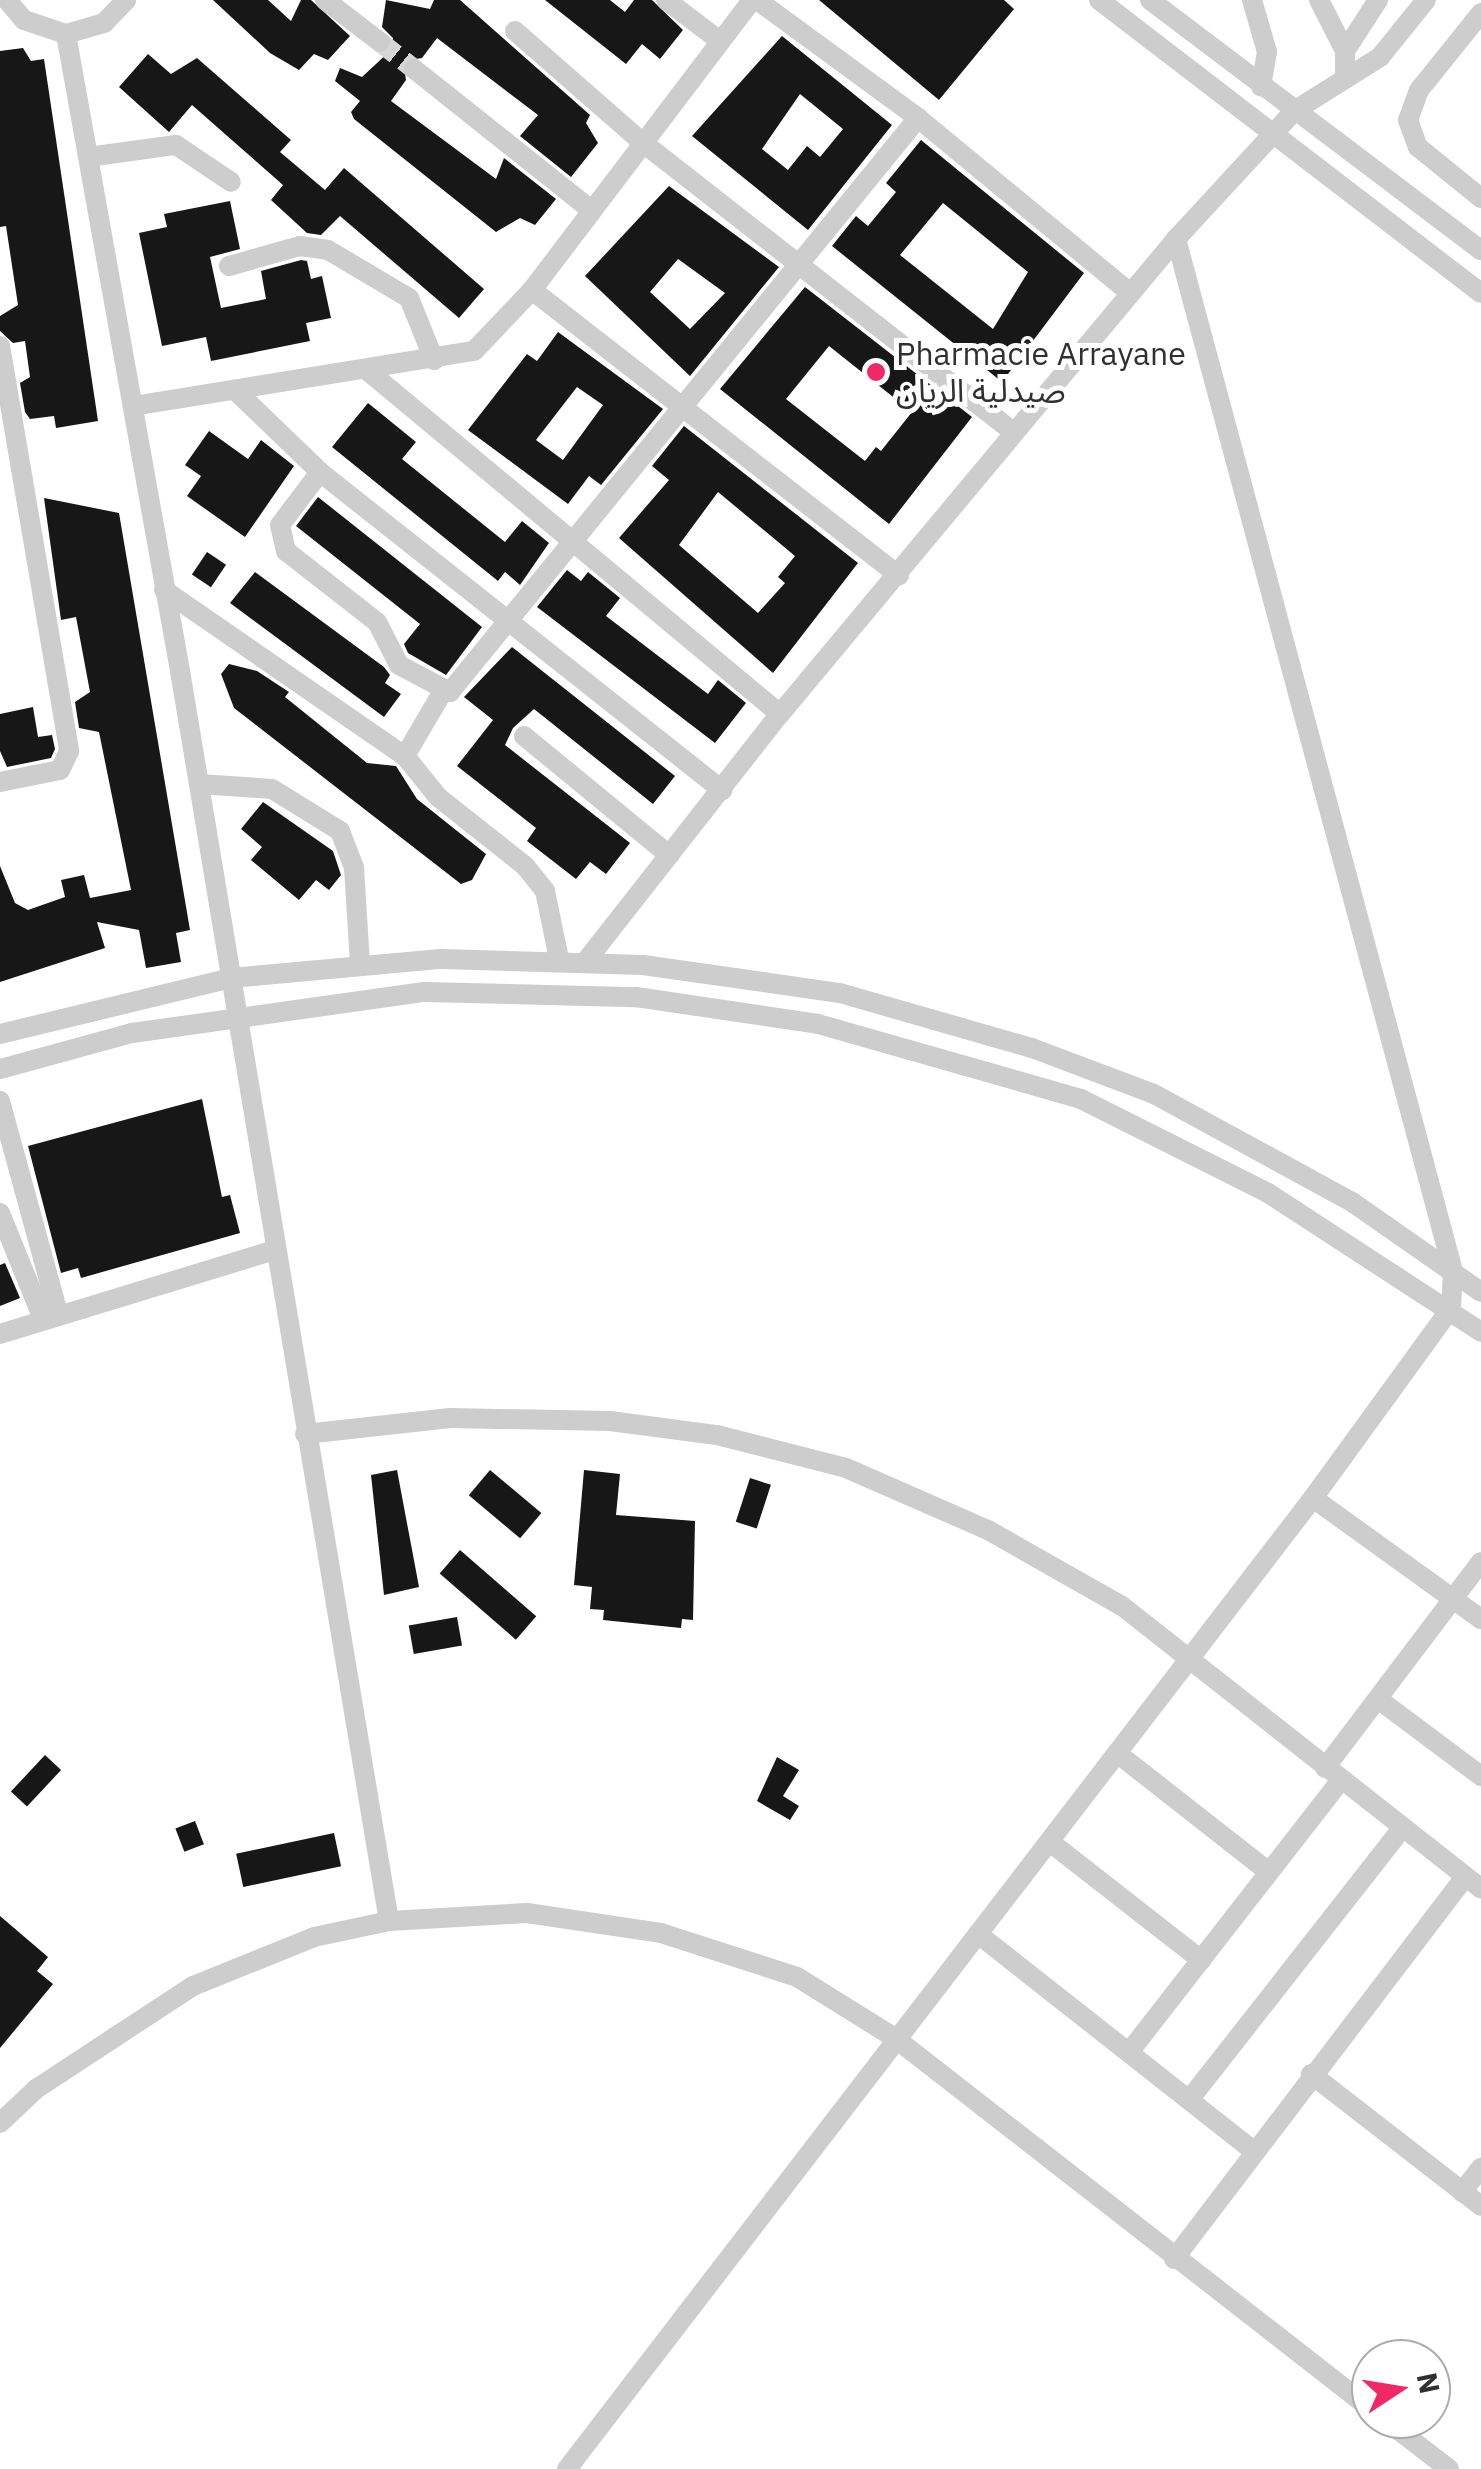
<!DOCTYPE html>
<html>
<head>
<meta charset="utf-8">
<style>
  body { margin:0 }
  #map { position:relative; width:1481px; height:2469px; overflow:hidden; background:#fff; font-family:"IBM Plex Sans","Noto Sans Arabic",sans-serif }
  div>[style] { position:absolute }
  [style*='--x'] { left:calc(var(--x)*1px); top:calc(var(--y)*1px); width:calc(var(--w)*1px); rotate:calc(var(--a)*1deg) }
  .building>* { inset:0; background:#171717; transform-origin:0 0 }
  .street-tunnel>* { height:20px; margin-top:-10px; transform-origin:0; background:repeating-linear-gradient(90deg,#d6d6d6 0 20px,transparent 0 30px) }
  .street>* { height:20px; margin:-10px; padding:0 10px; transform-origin:10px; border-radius:10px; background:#cdcdcd }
  .dots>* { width:28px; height:28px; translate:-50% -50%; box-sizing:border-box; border:5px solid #fff; border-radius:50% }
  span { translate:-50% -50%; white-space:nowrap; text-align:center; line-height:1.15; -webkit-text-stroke:10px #fff; paint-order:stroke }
  .poi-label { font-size:32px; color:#303030 }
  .left { translate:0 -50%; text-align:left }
  .north { position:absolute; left:1351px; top:2339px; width:100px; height:100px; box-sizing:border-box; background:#fff; border:2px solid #acacac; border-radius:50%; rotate:78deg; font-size:28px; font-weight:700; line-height:40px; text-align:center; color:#303030 }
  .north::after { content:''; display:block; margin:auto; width:35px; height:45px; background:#f22866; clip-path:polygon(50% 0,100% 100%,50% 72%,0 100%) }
</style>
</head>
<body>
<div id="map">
  <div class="building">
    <div style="clip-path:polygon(213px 0,268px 0,291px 21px,301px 0,311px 0,350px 36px,328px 60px,314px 54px,299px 70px,270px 53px)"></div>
    <div style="clip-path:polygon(386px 0,430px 9px,434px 0,460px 0,590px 115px,586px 123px,598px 143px,571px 177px,520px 136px,538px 115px,437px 38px,422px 58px,403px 61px,406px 80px,391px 101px,496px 179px,504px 158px,556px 199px,535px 225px,520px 218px,496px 232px,354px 119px,351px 112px,360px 101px,335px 81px,340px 68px,362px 77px,391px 50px,393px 38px,382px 27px)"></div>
    <div style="clip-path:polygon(545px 0,610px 0,625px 12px,634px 0,652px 0,683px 30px,660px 59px,642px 44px,626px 64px)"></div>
    <div style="clip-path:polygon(819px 0,1004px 0,1014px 9px,939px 100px)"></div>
    <div style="clip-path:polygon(evenodd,782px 36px,892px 125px,808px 230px,692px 136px,782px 36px,800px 94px,843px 129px,820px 157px,807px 146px,788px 170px,762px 149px,800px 94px)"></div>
    <div style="clip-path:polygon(23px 48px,31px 61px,44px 59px,98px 421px,56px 428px,54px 416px,30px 419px,25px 412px,20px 383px,30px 377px,25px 341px,13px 343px,0 331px,0 316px,18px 305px,6px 226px,0 227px,0 51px)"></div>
    <div style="clip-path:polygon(148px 54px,171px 74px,197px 58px,291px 140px,280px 152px,325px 190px,344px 168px,484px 289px,459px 318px,340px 216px,321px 235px,307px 233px,271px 200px,283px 185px,192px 105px,169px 132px,119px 87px)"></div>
    <div style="clip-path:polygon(evenodd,921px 140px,1084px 273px,1002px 382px,832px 246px,856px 216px,868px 226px,896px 192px,886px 183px,921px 140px,943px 203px,1028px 272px,993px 329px,900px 255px,943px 203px)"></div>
    <div style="clip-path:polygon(evenodd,669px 186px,779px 267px,690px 376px,585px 276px,669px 186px,678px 259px,725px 293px,690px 329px,650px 292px,678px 259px)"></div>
    <div style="clip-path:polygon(230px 201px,240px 249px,210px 257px,221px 308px,266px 299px,261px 271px,301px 260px,307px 261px,311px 279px,322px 276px,331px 318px,306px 323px,310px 341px,211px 361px,206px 337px,162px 346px,139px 233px,167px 227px,164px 214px)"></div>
    <div style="clip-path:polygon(evenodd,805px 287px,972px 417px,889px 524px,720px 389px,805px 287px,829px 346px,912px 412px,881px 451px,876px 447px,865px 461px,786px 399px,829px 346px)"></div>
    <div style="clip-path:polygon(evenodd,558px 332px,663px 409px,601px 485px,589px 476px,568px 504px,468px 430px,527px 354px,537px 361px,558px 332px,577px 387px,603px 405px,563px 460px,536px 440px,577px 387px)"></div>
    <div style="clip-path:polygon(368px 403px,416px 442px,402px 459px,505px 542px,522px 521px,549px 543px,520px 585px,505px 572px,498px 581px,332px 447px)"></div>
    <div style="clip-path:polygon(evenodd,684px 426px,858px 563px,773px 673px,619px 538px,669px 480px,652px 466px,684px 426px,718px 492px,795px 556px,778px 577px,785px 583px,758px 613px,679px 545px,718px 492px)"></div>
    <div style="clip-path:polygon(209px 431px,248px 459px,261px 440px,294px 466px,245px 537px,187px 496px,201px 476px,185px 465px)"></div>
    <div style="clip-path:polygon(318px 497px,482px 627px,446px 675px,408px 653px,404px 644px,420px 624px,296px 526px)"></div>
    <div style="clip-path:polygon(44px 498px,119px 513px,190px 930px,176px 933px,181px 962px,146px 968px,139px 930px,97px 922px,105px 948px,0 982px,0 866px,15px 903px,28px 910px,65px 897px,61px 880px,84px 875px,90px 898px,131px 890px,99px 732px,79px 728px,75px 702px,90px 692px,76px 617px,61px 620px)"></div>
    <div style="left:207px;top:552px;width:23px;height:27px;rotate:34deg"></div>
    <div style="clip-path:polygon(567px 570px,581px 581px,588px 572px,620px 598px,606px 616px,708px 694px,718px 680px,746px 703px,715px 743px,537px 607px)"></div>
    <div style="clip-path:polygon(255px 572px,384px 667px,390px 675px,385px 683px,401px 694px,384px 717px,230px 603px)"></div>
    <div style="clip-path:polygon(512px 647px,675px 776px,653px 804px,534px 709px,513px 728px,505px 745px,630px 843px,606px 874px,590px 862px,576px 879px,527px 841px,536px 828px,457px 766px,493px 720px,464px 697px)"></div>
    <div style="clip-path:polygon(229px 664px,257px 671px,289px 692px,285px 697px,367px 763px,396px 766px,417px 799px,486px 854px,472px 880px,461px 884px,234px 708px,221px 674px)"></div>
    <div style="clip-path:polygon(33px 707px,38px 737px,52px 735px,55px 749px,51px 758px,7px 767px,0 751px,0 714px)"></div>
    <div style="clip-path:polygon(263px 802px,333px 851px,341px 875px,329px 890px,316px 880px,299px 900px,251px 860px,262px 847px,241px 829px)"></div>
    <div style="clip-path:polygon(202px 1099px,222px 1197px,230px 1195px,240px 1233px,81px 1278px,78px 1268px,61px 1273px,28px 1146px)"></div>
    <div style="clip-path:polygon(5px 1263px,20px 1298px,0 1306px,0 1265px)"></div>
    <div style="clip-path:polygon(397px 1470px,419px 1587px,384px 1595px,371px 1475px)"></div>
    <div style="left:490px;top:1470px;width:67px;height:33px;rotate:40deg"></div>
    <div style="clip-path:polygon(584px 1470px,620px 1474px,616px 1515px,695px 1521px,693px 1620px,682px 1619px,681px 1628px,603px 1620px,604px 1610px,590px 1609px,592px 1587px,574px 1585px)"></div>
    <div style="left:750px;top:1478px;width:22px;height:46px;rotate:18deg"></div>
    <div style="left:460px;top:1550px;width:101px;height:31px;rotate:41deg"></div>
    <div style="left:457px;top:1617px;width:29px;height:49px;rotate:80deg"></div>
    <div style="left:45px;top:1755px;width:22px;height:50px;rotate:43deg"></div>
    <div style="clip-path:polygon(777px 1757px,799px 1770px,783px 1796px,799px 1806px,790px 1820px,757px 1801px)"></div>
    <div style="left:195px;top:1821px;width:25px;height:21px;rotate:69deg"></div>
    <div style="left:334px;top:1833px;width:34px;height:100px;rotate:78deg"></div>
    <div style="clip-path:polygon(0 1916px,48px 1957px,37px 1971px,53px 1984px,0 2048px)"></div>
  </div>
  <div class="street-tunnel">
    <div style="--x:380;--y:42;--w:43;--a:38.5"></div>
  </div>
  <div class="street">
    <div style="--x:7;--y:0;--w:26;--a:50"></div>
    <div style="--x:24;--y:20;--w:44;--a:18.4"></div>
    <div style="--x:66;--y:34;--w:40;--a:-16"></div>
    <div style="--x:104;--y:23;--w:32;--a:-46"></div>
    <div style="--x:325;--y:0;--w:69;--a:37.4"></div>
    <div style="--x:666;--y:0;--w:68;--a:37.2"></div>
    <div style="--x:757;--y:0;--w:200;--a:36.2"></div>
    <div style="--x:918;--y:118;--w:275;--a:39.5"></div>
    <div style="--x:1099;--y:0;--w:481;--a:37.5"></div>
    <div style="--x:1150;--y:0;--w:415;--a:37.1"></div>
    <div style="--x:1252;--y:0;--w:54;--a:73.9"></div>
    <div style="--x:1267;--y:52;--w:35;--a:100"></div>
    <div style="--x:1319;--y:0;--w:57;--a:63"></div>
    <div style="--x:1481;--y:13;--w:99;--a:128.8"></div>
    <div style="--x:1419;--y:90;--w:32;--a:110"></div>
    <div style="--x:1408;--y:120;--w:29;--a:70"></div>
    <div style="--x:1418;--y:147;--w:81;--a:39"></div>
    <div style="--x:515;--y:31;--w:169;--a:41.2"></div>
    <div style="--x:642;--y:142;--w:471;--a:38"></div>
    <div style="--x:66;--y:34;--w:647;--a:79.85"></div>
    <div style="--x:180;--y:671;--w:1267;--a:80.51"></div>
    <div style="--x:414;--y:69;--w:225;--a:38.5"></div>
    <div style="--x:1345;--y:75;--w:24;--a:-90"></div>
    <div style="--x:1345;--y:51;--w:61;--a:-57.1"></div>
    <div style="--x:88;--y:157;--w:89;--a:-7.8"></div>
    <div style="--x:176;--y:145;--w:66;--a:33.9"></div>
    <div style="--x:229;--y:266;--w:74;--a:-15.7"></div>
    <div style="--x:300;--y:246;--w:28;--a:8"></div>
    <div style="--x:328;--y:250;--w:94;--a:30.7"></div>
    <div style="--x:409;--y:298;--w:67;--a:68"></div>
    <div style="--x:532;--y:290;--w:465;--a:37.9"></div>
    <div style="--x:0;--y:346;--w:411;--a:80.3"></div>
    <div style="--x:69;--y:751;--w:21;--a:115"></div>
    <div style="--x:60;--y:770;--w:61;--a:168.7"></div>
    <div style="--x:368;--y:371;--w:536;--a:39.78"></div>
    <div style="--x:238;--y:393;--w:114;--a:43.9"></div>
    <div style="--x:320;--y:472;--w:513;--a:38.35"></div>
    <div style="--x:133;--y:406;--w:345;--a:-9.2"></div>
    <div style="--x:474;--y:351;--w:84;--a:-46.4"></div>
    <div style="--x:532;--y:290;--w:364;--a:-52.8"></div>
    <div style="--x:320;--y:472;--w:66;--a:127"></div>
    <div style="--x:280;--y:525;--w:27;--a:77"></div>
    <div style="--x:286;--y:551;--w:115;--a:38"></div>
    <div style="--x:377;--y:622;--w:48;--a:62.9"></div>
    <div style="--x:399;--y:665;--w:58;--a:27.9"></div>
    <div style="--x:450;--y:692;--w:741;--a:-50.81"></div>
    <div style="--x:164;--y:590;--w:293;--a:34.6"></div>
    <div style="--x:405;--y:756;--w:53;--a:51.2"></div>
    <div style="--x:438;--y:797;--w:111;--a:38.4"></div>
    <div style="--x:525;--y:866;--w:32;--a:51"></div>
    <div style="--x:545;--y:891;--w:69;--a:78.4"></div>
    <div style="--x:524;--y:736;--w:188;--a:39.4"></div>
    <div style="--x:405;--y:756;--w:73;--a:-59.6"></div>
    <div style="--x:199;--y:784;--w:73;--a:3.9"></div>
    <div style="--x:272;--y:789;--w:80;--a:31.7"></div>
    <div style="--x:340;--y:831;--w:40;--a:69"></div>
    <div style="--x:354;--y:868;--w:96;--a:86.4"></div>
    <div style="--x:586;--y:961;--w:314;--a:-51.9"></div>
    <div style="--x:780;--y:714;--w:618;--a:-50.18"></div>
    <div style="--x:0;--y:1034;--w:238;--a:-13.6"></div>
    <div style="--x:231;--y:978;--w:211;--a:-5.2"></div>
    <div style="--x:441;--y:959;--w:202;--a:1.7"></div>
    <div style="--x:643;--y:965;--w:199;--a:8.1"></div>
    <div style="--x:840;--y:993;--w:200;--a:16"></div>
    <div style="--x:1032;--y:1048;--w:130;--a:20.7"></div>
    <div style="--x:1154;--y:1094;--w:226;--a:28.6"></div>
    <div style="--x:1352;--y:1202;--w:157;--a:34.9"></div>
    <div style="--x:0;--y:1069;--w:137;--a:-15.3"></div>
    <div style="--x:132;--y:1033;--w:295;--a:-8"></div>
    <div style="--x:424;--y:992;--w:212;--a:1.4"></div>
    <div style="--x:636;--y:997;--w:184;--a:8.4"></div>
    <div style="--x:818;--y:1024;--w:273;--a:15.9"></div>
    <div style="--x:1081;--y:1099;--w:209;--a:26.7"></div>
    <div style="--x:1268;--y:1193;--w:254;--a:33.1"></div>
    <div style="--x:0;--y:1101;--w:220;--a:74.7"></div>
    <div style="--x:0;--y:1213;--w:114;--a:67.9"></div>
    <div style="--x:0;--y:1334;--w:288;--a:-17"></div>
    <div style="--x:305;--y:1434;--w:146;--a:-6.3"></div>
    <div style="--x:450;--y:1418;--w:160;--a:1.1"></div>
    <div style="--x:610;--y:1421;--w:108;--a:7.5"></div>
    <div style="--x:717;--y:1435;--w:133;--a:14.3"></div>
    <div style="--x:846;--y:1468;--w:155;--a:23.6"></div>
    <div style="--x:988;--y:1530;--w:154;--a:29.6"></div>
    <div style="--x:1122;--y:1606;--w:457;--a:38.2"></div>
    <div style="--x:1313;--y:1498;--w:207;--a:35.8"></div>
    <div style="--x:1378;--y:1699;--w:129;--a:36.8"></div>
    <div style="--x:1117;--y:1753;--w:193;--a:38.1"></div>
    <div style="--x:1325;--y:1768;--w:258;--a:-52.9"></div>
    <div style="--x:1050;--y:1842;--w:192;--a:38"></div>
    <div style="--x:978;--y:1934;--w:351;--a:38.2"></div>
    <div style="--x:1130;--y:2051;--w:342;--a:-52.1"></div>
    <div style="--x:1311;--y:2074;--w:215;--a:37.8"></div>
    <div style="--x:1189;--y:2100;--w:345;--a:-51.9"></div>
    <div style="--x:0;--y:2123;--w:50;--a:-43.4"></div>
    <div style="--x:36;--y:2089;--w:188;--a:-33.3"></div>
    <div style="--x:193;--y:1986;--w:131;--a:-22"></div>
    <div style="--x:314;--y:1937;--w:77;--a:-12"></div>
    <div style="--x:389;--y:1921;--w:138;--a:-3.3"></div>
    <div style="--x:527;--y:1913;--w:135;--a:8.5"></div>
    <div style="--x:661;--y:1933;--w:143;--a:17.9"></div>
    <div style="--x:797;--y:1977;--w:115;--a:31.9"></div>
    <div style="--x:895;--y:2038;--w:604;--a:37.93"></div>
    <div style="--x:1462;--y:2192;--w:31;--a:-52"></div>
    <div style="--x:1174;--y:2259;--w:480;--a:-52.7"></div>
    <div style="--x:1384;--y:2419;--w:82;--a:37.6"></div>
    <div style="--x:567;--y:2469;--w:1224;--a:-52.47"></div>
    <div style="--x:1313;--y:1498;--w:235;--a:-54"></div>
    <div style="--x:1451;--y:1308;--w:37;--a:-87"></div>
    <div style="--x:1453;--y:1271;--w:1069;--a:-105.02"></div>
    <div style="--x:1176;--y:239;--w:174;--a:-47.3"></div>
    <div style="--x:1294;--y:111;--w:102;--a:-32.1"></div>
    <div style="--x:1380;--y:57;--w:73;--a:-51.1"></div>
  </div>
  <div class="dots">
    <div style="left:876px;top:372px;background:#f22866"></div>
  </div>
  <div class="poi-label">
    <span class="left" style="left:896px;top:372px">Pharmacie Arrayane<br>صيدلية الريان</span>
  </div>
  <div class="north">N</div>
</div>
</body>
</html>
